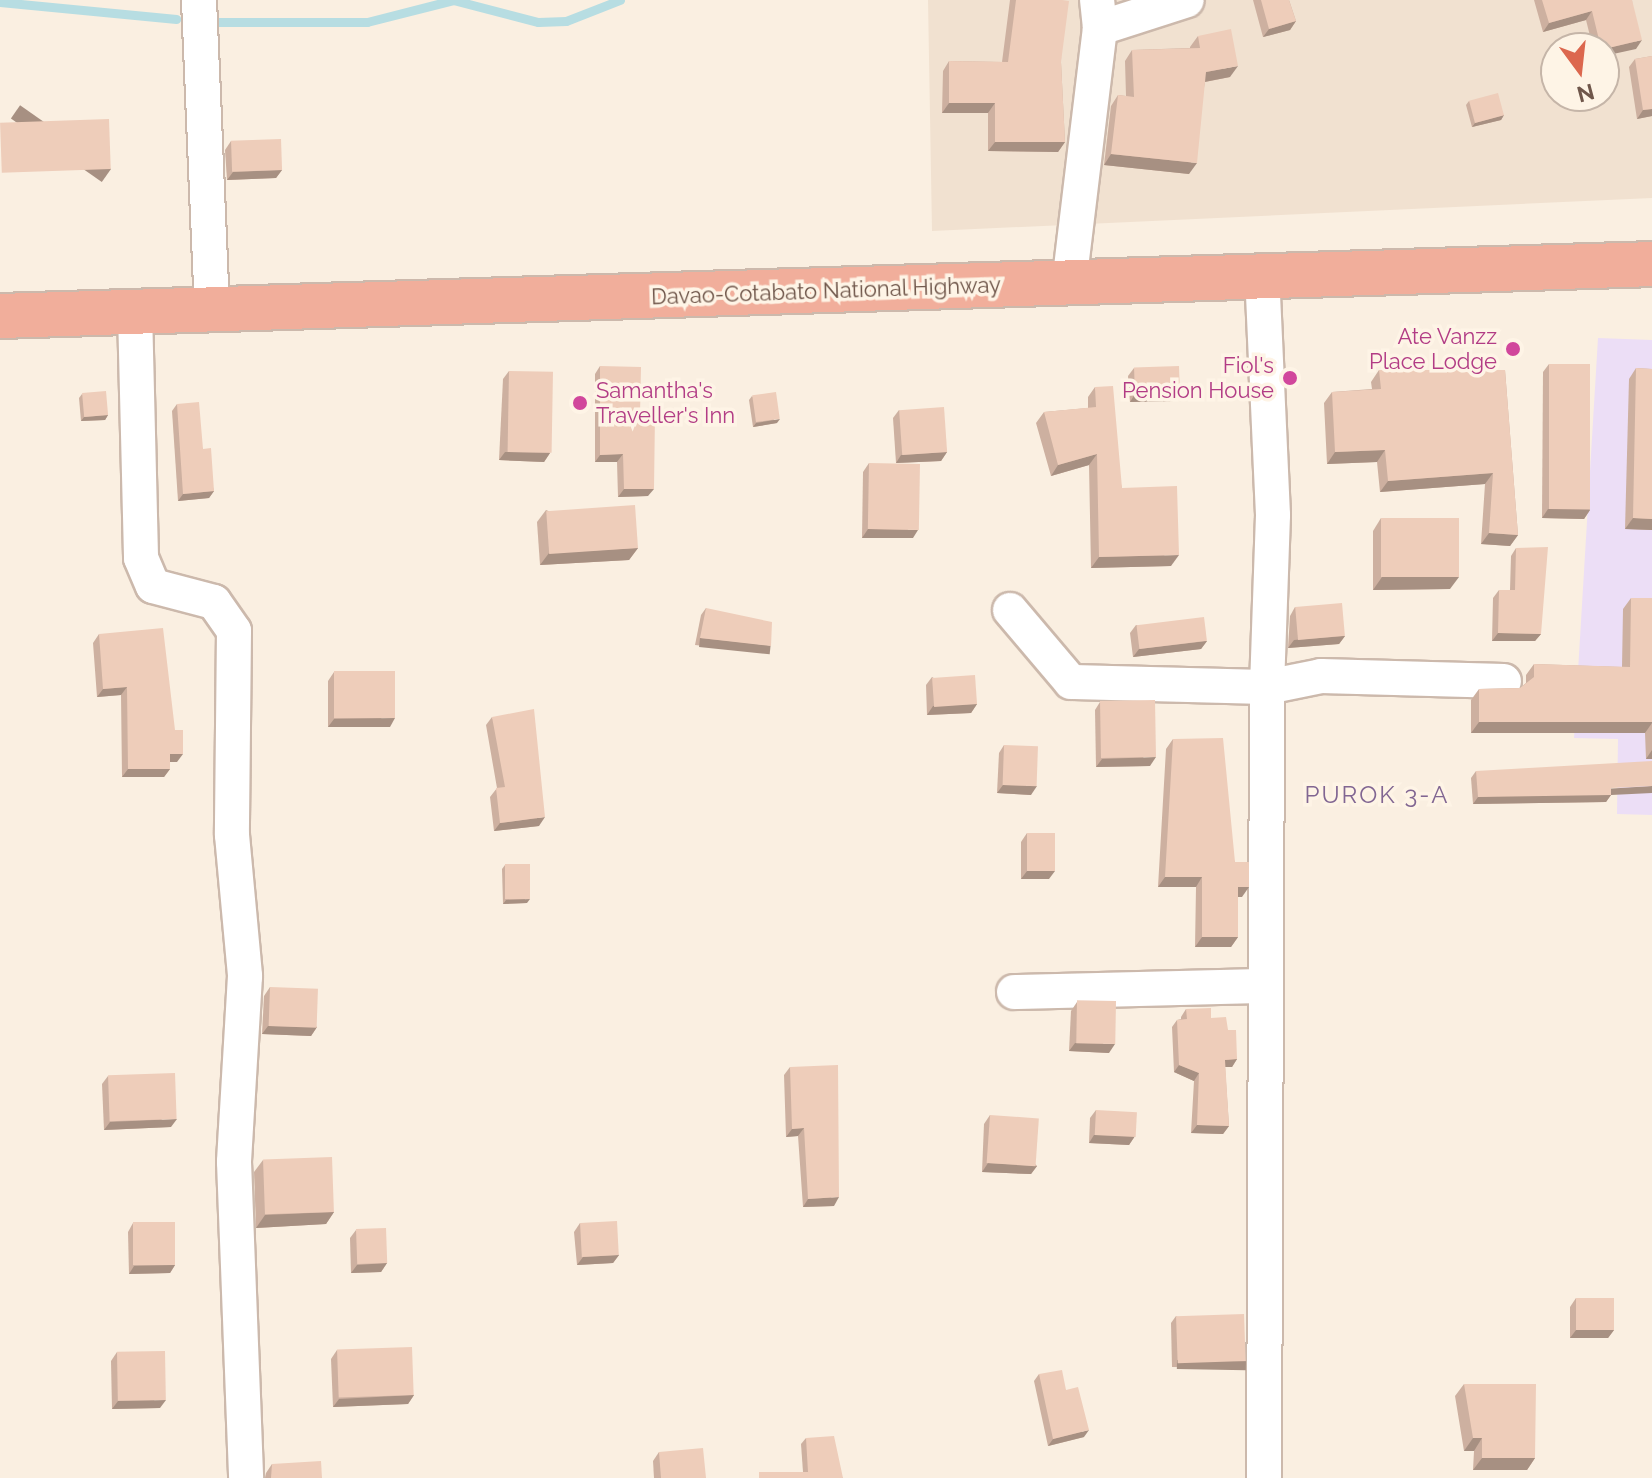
<!DOCTYPE html>
<html>
<head>
<meta charset="utf-8">
<style>
  body { margin:0 }
  #map { position:relative; width:1652px; height:1478px; overflow:hidden; background:#faefe1; font-family:Raleway,sans-serif }
  div>[style] { position:absolute }
  [style*='--x'] { left:calc(var(--x)*1px); top:calc(var(--y)*1px); width:calc(var(--w)*1px); rotate:calc(var(--a)*1deg) }
  .residential>* { inset:0; background:#f1e1d0 }
  .education>* { inset:0; background:#ecdef6 }
  .stream>* { height:9px; margin:-4.5px; padding:0 4.5px; transform-origin:4.5px; border-radius:4.5px; background:#b7dde2 }
  .roads { filter:drop-shadow(2px 0 #ccb9ac) drop-shadow(-2px 0 #ccb9ac) drop-shadow(0 2px #ccb9ac) drop-shadow(0 -2px #ccb9ac) }
  .minor>* { height:34px; margin:-17px; padding:0 17px; transform-origin:17px; border-radius:17px; background:#fff }
  .highway>* { height:44px; margin:-22px; padding:0 22px; transform-origin:22px; border-radius:22px; background:#f1ae9b }
  .wall>* { inset:0; background:#cdb0a0 }
  .shaded-wall>* { inset:0; background:#a79082; transform-origin:0 0 }
  .building>* { inset:0; background:#eecdba; transform-origin:0 0 }
  .dots>* { width:22px; height:22px; translate:-50% -50%; box-sizing:border-box; border:4px solid #fef4e6; border-radius:50% }
  span { translate:-50% -50%; white-space:nowrap; text-align:center; line-height:1.15; -webkit-text-stroke:7px #fef4e6; paint-order:stroke }
  .street-label { font-size:22px; color:#6f564a }
  .hotel-label { font-size:22px; color:#b23c85 }
  .right { translate:-100% -50%; text-align:right }
  .left { translate:0 -50%; text-align:left }
  .neighbourhood-label { font-size:24px; color:#816692; letter-spacing:2px }
  .north { position:absolute; left:1540px; top:32px; width:80px; height:80px; box-sizing:border-box; background:#fef4e6; border:2px solid #c5b5a8; border-radius:50%; rotate:165deg; font-size:22px; font-weight:700; line-height:32px; text-align:center; color:#6f564a }
  .north::after { content:''; display:block; margin:auto; width:28px; height:36px; background:#dc674e; clip-path:polygon(50% 0,100% 100%,50% 72%,0 100%) }
</style>
</head>
<body>
<div id="map">
  <div class="residential">
    <div style="clip-path:polygon(evenodd,928px 0,1652px 0,1652px 198px,932px 231px,928px 0,1556px 48px,1604px 48px,1604px 96px,1556px 96px,1556px 48px)"></div>
  </div>
  <div class="education">
    <div style="clip-path:polygon(1598px 338px,1652px 340px,1652px 815px,1617px 814px,1618px 739px,1574px 738px)"></div>
  </div>
  <div class="stream">
    <div style="--x:0;--y:2;--w:177;--a:5.5"></div>
    <div style="--x:218;--y:22;--w:149;--a:0"></div>
    <div style="--x:367;--y:22;--w:89;--a:-14.3"></div>
    <div style="--x:453;--y:0;--w:88;--a:14.5"></div>
    <div style="--x:538;--y:22;--w:28;--a:-2"></div>
    <div style="--x:566;--y:21;--w:58;--a:-21.3"></div>
  </div>
  <div class="roads">
    <div class="minor">
      <div style="--x:199;--y:0;--w:308;--a:87.6"></div>
      <div style="--x:1100;--y:28;--w:91;--a:-17.8"></div>
      <div style="--x:1069;--y:284;--w:258;--a:-83.1"></div>
      <div style="--x:1100;--y:28;--w:28;--a:-96"></div>
      <div style="--x:135;--y:311;--w:247;--a:88.6"></div>
      <div style="--x:141;--y:558;--w:30;--a:67"></div>
      <div style="--x:153;--y:586;--w:63;--a:14.7"></div>
      <div style="--x:214;--y:602;--w:35;--a:55"></div>
      <div style="--x:234;--y:631;--w:204;--a:90.6"></div>
      <div style="--x:232;--y:835;--w:142;--a:84.7"></div>
      <div style="--x:245;--y:976;--w:186;--a:93.4"></div>
      <div style="--x:234;--y:1162;--w:316;--a:87.8"></div>
      <div style="--x:1010;--y:610;--w:94;--a:49.7"></div>
      <div style="--x:1071;--y:682;--w:196;--a:1.5"></div>
      <div style="--x:1267;--y:687;--w:172;--a:-88"></div>
      <div style="--x:1273;--y:515;--w:238;--a:-92.6"></div>
      <div style="--x:1014;--y:992;--w:250;--a:-1.4"></div>
      <div style="--x:1264;--y:1478;--w:791;--a:-89.78"></div>
      <div style="--x:1267;--y:687;--w:55;--a:-11.5"></div>
      <div style="--x:1321;--y:676;--w:183;--a:1.6"></div>
    </div>
    <div class="highway">
      <div style="--x:0;--y:316;--w:1653;--a:-1.8"></div>
    </div>
  </div>
  <div class="wall">
    <div style="clip-path:polygon(1010px 0,1062px 0,1061px 62px,1065px 142px,1058px 152px,988px 151px,988px 113px,942px 113px,943px 71px,949px 61px,1002px 62px)"></div>
    <div style="clip-path:polygon(1253px 0,1289px 0,1296px 21px,1290px 30px,1263px 37px)"></div>
    <div style="clip-path:polygon(1534px 0,1632px 0,1636px 49px,1593px 48px,1586px 20px,1543px 32px)"></div>
    <div style="clip-path:polygon(1198px 36px,1230px 77px,1205px 82px,1189px 174px,1104px 165px,1111px 106px,1118px 95px,1126px 96px,1125px 61px,1132px 50px,1190px 48px,1190px 47px)"></div>
    <div style="clip-path:polygon(1652px 56px,1652px 116px,1637px 119px,1629px 67px,1635px 59px)"></div>
    <div style="clip-path:polygon(1469px 101px,1504px 115px,1501px 120px,1472px 127px,1466px 105px)"></div>
    <div style="clip-path:polygon(231px 141px,282px 170px,276px 178px,227px 180px,225px 150px)"></div>
    <div style="clip-path:polygon(1549px 364px,1590px 510px,1584px 519px,1542px 518px,1543px 372px)"></div>
    <div style="clip-path:polygon(600px 366px,640px 415px,648px 496px,618px 497px,617px 462px,595px 462px,595px 374px)"></div>
    <div style="clip-path:polygon(1134px 368px,1174px 401px,1130px 402px,1128px 376px)"></div>
    <div style="clip-path:polygon(1636px 368px,1652px 369px,1652px 530px,1625px 529px,1629px 379px)"></div>
    <div style="clip-path:polygon(1379px 370px,1505px 370px,1518px 535px,1510px 546px,1481px 544px,1485px 484px,1380px 492px,1377px 462px,1327px 464px,1324px 403px,1332px 392px,1372px 389px,1371px 382px)"></div>
    <div style="clip-path:polygon(509px 371px,550px 453px,544px 462px,499px 460px,503px 379px)"></div>
    <div style="clip-path:polygon(1095px 387px,1122px 488px,1171px 566px,1091px 568px,1089px 465px,1051px 476px,1036px 423px,1044px 412px,1088px 408px,1088px 397px)"></div>
    <div style="clip-path:polygon(82px 394px,108px 415px,105px 420px,81px 421px,79px 398px)"></div>
    <div style="clip-path:polygon(752px 396px,777px 423px,753px 427px,749px 400px)"></div>
    <div style="clip-path:polygon(177px 404px,203px 449px,214px 491px,209px 498px,178px 501px,172px 411px)"></div>
    <div style="clip-path:polygon(899px 410px,947px 452px,941px 461px,896px 463px,893px 418px)"></div>
    <div style="clip-path:polygon(869px 463px,913px 538px,862px 538px,863px 472px)"></div>
    <div style="clip-path:polygon(546px 510px,638px 548px,629px 560px,540px 565px,537px 522px)"></div>
    <div style="clip-path:polygon(1381px 518px,1450px 589px,1373px 590px,1373px 531px)"></div>
    <div style="clip-path:polygon(1516px 548px,1541px 634px,1535px 641px,1492px 641px,1493px 598px,1499px 590px,1510px 590px,1511px 556px)"></div>
    <div style="clip-path:polygon(1631px 598px,1652px 598px,1652px 759px,1646px 759px,1645px 733px,1471px 733px,1471px 700px,1479px 689px,1520px 688px,1526px 683px,1526px 675px,1534px 664px,1622px 667px,1623px 609px)"></div>
    <div style="clip-path:polygon(1295px 607px,1345px 636px,1339px 644px,1288px 648px,1290px 616px)"></div>
    <div style="clip-path:polygon(706px 608px,766px 653px,695px 645px,701px 615px)"></div>
    <div style="clip-path:polygon(1136px 625px,1207px 641px,1201px 649px,1133px 657px,1130px 633px)"></div>
    <div style="clip-path:polygon(99px 634px,177px 762px,170px 762px,170px 769px,164px 777px,122px 777px,121px 695px,97px 697px,93px 643px)"></div>
    <div style="clip-path:polygon(334px 672px,390px 727px,328px 727px,328px 681px)"></div>
    <div style="clip-path:polygon(932px 677px,977px 704px,971px 713px,927px 715px,926px 685px)"></div>
    <div style="clip-path:polygon(1100px 702px,1150px 766px,1096px 767px,1095px 710px)"></div>
    <div style="clip-path:polygon(492px 717px,539px 826px,494px 831px,490px 797px,497px 788px,486px 725px)"></div>
    <div style="clip-path:polygon(1173px 739px,1235px 862px,1242px 897px,1238px 897px,1238px 937px,1231px 947px,1195px 947px,1196px 887px,1158px 887px,1166px 749px)"></div>
    <div style="clip-path:polygon(1004px 745px,1031px 795px,997px 793px,999px 753px)"></div>
    <div style="clip-path:polygon(1476px 771px,1611px 795px,1606px 802px,1473px 804px,1471px 778px)"></div>
    <div style="clip-path:polygon(1027px 833px,1049px 879px,1021px 879px,1021px 842px)"></div>
    <div style="clip-path:polygon(505px 865px,527px 903px,503px 904px,502px 869px)"></div>
    <div style="clip-path:polygon(270px 987px,317px 1027px,311px 1036px,262px 1034px,264px 996px)"></div>
    <div style="clip-path:polygon(1077px 1002px,1109px 1053px,1069px 1051px,1071px 1011px)"></div>
    <div style="clip-path:polygon(1186px 1009px,1211px 1018px,1228px 1030px,1237px 1059px,1232px 1067px,1225px 1067px,1229px 1126px,1223px 1134px,1191px 1133px,1194px 1081px,1174px 1072px,1172px 1027px,1177px 1020px,1181px 1019px,1181px 1017px)"></div>
    <div style="clip-path:polygon(790px 1067px,834px 1206px,803px 1207px,798px 1136px,786px 1137px,784px 1075px)"></div>
    <div style="clip-path:polygon(108px 1076px,171px 1127px,104px 1130px,102px 1084px)"></div>
    <div style="clip-path:polygon(1096px 1110px,1135px 1136px,1129px 1145px,1089px 1143px,1090px 1118px)"></div>
    <div style="clip-path:polygon(990px 1115px,1037px 1166px,1031px 1174px,982px 1172px,984px 1124px)"></div>
    <div style="clip-path:polygon(263px 1160px,334px 1212px,326px 1224px,256px 1228px,254px 1172px)"></div>
    <div style="clip-path:polygon(133px 1223px,175px 1265px,170px 1273px,129px 1274px,128px 1232px)"></div>
    <div style="clip-path:polygon(580px 1223px,619px 1255px,613px 1263px,577px 1265px,574px 1232px)"></div>
    <div style="clip-path:polygon(356px 1230px,387px 1263px,381px 1272px,351px 1273px,350px 1238px)"></div>
    <div style="clip-path:polygon(1576px 1298px,1614px 1330px,1608px 1338px,1570px 1338px,1570px 1307px)"></div>
    <div style="clip-path:polygon(1176px 1316px,1246px 1361px,1241px 1368px,1172px 1367px,1171px 1323px)"></div>
    <div style="clip-path:polygon(337px 1350px,414px 1395px,408px 1404px,333px 1407px,331px 1359px)"></div>
    <div style="clip-path:polygon(117px 1352px,160px 1408px,112px 1409px,111px 1361px)"></div>
    <div style="clip-path:polygon(1039px 1374px,1066px 1390px,1084px 1437px,1048px 1446px,1034px 1381px)"></div>
    <div style="clip-path:polygon(1464px 1384px,1535px 1458px,1527px 1470px,1473px 1470px,1474px 1451px,1464px 1451px,1455px 1396px)"></div>
    <div style="clip-path:polygon(806px 1438px,843px 1478px,803px 1472px,801px 1444px)"></div>
    <div style="clip-path:polygon(659px 1452px,706px 1478px,654px 1478px,653px 1461px)"></div>
    <div style="clip-path:polygon(272px 1464px,322px 1478px,265px 1478px,266px 1473px)"></div>
  </div>
  <div class="shaded-wall">
    <div style="clip-path:polygon(1592px 11px,1586px 20px,1543px 32px,1549px 23px)"></div>
    <div style="clip-path:polygon(1296px 21px,1290px 30px,1263px 37px,1269px 29px)"></div>
    <div style="clip-path:polygon(1642px 40px,1636px 49px,1604px 56px,1604px 49px)"></div>
    <div style="clip-path:polygon(1238px 66px,1230px 77px,1199px 83px,1206px 72px)"></div>
    <div style="clip-path:polygon(949px 103px,995px 103px,988px 113px,942px 113px)"></div>
    <div style="clip-path:polygon(1652px 109px,1652px 116px,1637px 119px,1643px 110px)"></div>
    <div style="clip-path:polygon(1504px 115px,1501px 120px,1472px 127px,1475px 123px)"></div>
    <div style="clip-path:polygon(995px 142px,1065px 142px,1058px 152px,988px 151px)"></div>
    <div style="clip-path:polygon(1111px 154px,1197px 163px,1189px 174px,1104px 165px)"></div>
    <div style="left:111px;top:169px;width:16px;height:111px;rotate:125deg"></div>
    <div style="clip-path:polygon(282px 170px,276px 178px,227px 180px,233px 172px)"></div>
    <div style="clip-path:polygon(1180px 392px,1174px 401px,1130px 402px,1135px 394px)"></div>
    <div style="clip-path:polygon(108px 415px,105px 420px,81px 421px,84px 417px)"></div>
    <div style="clip-path:polygon(780px 419px,777px 423px,753px 427px,756px 423px)"></div>
    <div style="clip-path:polygon(1385px 450px,1377px 462px,1327px 464px,1335px 452px)"></div>
    <div style="clip-path:polygon(505px 452px,550px 453px,544px 462px,499px 460px)"></div>
    <div style="clip-path:polygon(947px 452px,941px 461px,896px 463px,901px 455px)"></div>
    <div style="clip-path:polygon(623px 454px,617px 462px,595px 462px,600px 455px)"></div>
    <div style="clip-path:polygon(1097px 454px,1089px 465px,1051px 476px,1058px 465px)"></div>
    <div style="clip-path:polygon(1493px 473px,1485px 484px,1380px 492px,1388px 481px)"></div>
    <div style="clip-path:polygon(624px 489px,654px 489px,648px 496px,618px 497px)"></div>
    <div style="clip-path:polygon(214px 491px,209px 498px,178px 501px,183px 494px)"></div>
    <div style="clip-path:polygon(1548px 509px,1590px 510px,1584px 519px,1542px 518px)"></div>
    <div style="clip-path:polygon(1633px 518px,1652px 519px,1652px 530px,1625px 529px)"></div>
    <div style="clip-path:polygon(868px 529px,918px 530px,913px 538px,862px 538px)"></div>
    <div style="clip-path:polygon(1489px 533px,1518px 535px,1510px 546px,1481px 544px)"></div>
    <div style="clip-path:polygon(638px 548px,629px 560px,540px 565px,549px 553px)"></div>
    <div style="clip-path:polygon(1179px 555px,1171px 566px,1091px 568px,1099px 557px)"></div>
    <div style="clip-path:polygon(1382px 577px,1459px 577px,1450px 589px,1373px 590px)"></div>
    <div style="clip-path:polygon(1498px 633px,1541px 634px,1535px 641px,1492px 641px)"></div>
    <div style="clip-path:polygon(1345px 636px,1339px 644px,1288px 648px,1294px 640px)"></div>
    <div style="left:700px;top:638px;width:71px;height:9px;rotate:6deg"></div>
    <div style="clip-path:polygon(1207px 641px,1201px 649px,1133px 657px,1139px 649px)"></div>
    <div style="clip-path:polygon(127px 687px,121px 695px,97px 697px,103px 689px)"></div>
    <div style="clip-path:polygon(977px 704px,971px 713px,927px 715px,933px 706px)"></div>
    <div style="clip-path:polygon(395px 718px,390px 727px,328px 727px,334px 719px)"></div>
    <div style="clip-path:polygon(1479px 722px,1652px 722px,1652px 723px,1645px 733px,1471px 733px)"></div>
    <div style="clip-path:polygon(1652px 750px,1652px 759px,1646px 759px)"></div>
    <div style="clip-path:polygon(170px 754px,183px 754px,177px 762px,164px 762px)"></div>
    <div style="clip-path:polygon(1156px 757px,1150px 766px,1096px 767px,1102px 759px)"></div>
    <div style="clip-path:polygon(128px 769px,170px 769px,164px 777px,122px 777px)"></div>
    <div style="clip-path:polygon(1003px 785px,1037px 786px,1031px 795px,997px 793px)"></div>
    <div style="clip-path:polygon(1652px 786px,1652px 793px,1611px 795px,1606px 802px,1473px 804px,1478px 797px)"></div>
    <div style="clip-path:polygon(545px 817px,539px 826px,494px 831px,500px 823px)"></div>
    <div style="clip-path:polygon(1027px 871px,1055px 871px,1049px 879px,1021px 879px)"></div>
    <div style="clip-path:polygon(1165px 877px,1202px 877px,1196px 887px,1158px 887px)"></div>
    <div style="clip-path:polygon(1238px 887px,1249px 887px,1242px 897px,1231px 897px)"></div>
    <div style="clip-path:polygon(530px 899px,527px 903px,503px 904px,506px 900px)"></div>
    <div style="clip-path:polygon(1202px 937px,1238px 937px,1231px 947px,1195px 947px)"></div>
    <div style="clip-path:polygon(268px 1026px,317px 1027px,311px 1036px,262px 1034px)"></div>
    <div style="clip-path:polygon(1075px 1043px,1115px 1044px,1109px 1053px,1069px 1051px)"></div>
    <div style="clip-path:polygon(1237px 1059px,1232px 1067px,1219px 1067px,1225px 1060px)"></div>
    <div style="clip-path:polygon(1179px 1065px,1199px 1073px,1194px 1081px,1174px 1072px)"></div>
    <div style="clip-path:polygon(177px 1119px,171px 1127px,104px 1130px,110px 1122px)"></div>
    <div style="clip-path:polygon(1197px 1125px,1229px 1126px,1223px 1134px,1191px 1133px)"></div>
    <div style="clip-path:polygon(804px 1128px,798px 1136px,786px 1137px,792px 1129px)"></div>
    <div style="clip-path:polygon(1094px 1135px,1135px 1136px,1129px 1145px,1089px 1143px)"></div>
    <div style="clip-path:polygon(988px 1163px,1037px 1166px,1031px 1174px,982px 1172px)"></div>
    <div style="clip-path:polygon(839px 1197px,834px 1206px,803px 1207px,808px 1199px)"></div>
    <div style="clip-path:polygon(334px 1212px,326px 1224px,256px 1228px,265px 1215px)"></div>
    <div style="clip-path:polygon(619px 1255px,613px 1263px,577px 1265px,583px 1257px)"></div>
    <div style="clip-path:polygon(387px 1263px,381px 1272px,351px 1273px,357px 1265px)"></div>
    <div style="clip-path:polygon(175px 1265px,170px 1273px,129px 1274px,134px 1266px)"></div>
    <div style="clip-path:polygon(1576px 1330px,1614px 1330px,1608px 1338px,1570px 1338px)"></div>
    <div style="left:1177px;top:1360px;width:69px;height:9px;rotate:1deg"></div>
    <div style="clip-path:polygon(414px 1395px,408px 1404px,333px 1407px,339px 1399px)"></div>
    <div style="clip-path:polygon(166px 1400px,160px 1408px,112px 1409px,118px 1401px)"></div>
    <div style="clip-path:polygon(1089px 1430px,1084px 1437px,1048px 1446px,1053px 1439px)"></div>
    <div style="clip-path:polygon(1473px 1438px,1482px 1438px,1474px 1451px,1464px 1451px)"></div>
    <div style="clip-path:polygon(1482px 1458px,1535px 1458px,1527px 1470px,1473px 1470px)"></div>
  </div>
  <div class="building">
    <div style="clip-path:polygon(1016px 0,1062px 0,1069px 1px,1061px 62px,1065px 142px,995px 142px,995px 103px,949px 103px,949px 61px,1008px 62px)"></div>
    <div style="clip-path:polygon(1261px 0,1289px 0,1296px 21px,1269px 29px)"></div>
    <div style="clip-path:polygon(1542px 0,1632px 0,1642px 40px,1604px 49px,1604px 48px,1601px 48px,1592px 11px,1549px 23px)"></div>
    <div style="clip-path:polygon(1231px 29px,1238px 66px,1206px 72px,1197px 163px,1111px 154px,1118px 95px,1134px 97px,1132px 50px,1200px 48px,1198px 36px)"></div>
    <div style="clip-path:polygon(1652px 56px,1652px 109px,1643px 110px,1635px 59px)"></div>
    <div style="left:1498px;top:93px;width:23px;height:30px;rotate:75deg"></div>
    <div style="left:109px;top:119px;width:50px;height:109px;rotate:88deg"></div>
    <div style="left:281px;top:139px;width:31px;height:50px;rotate:88deg"></div>
    <div style="left:1549px;top:364px;width:41px;height:145px"></div>
    <div style="clip-path:polygon(600px 366px,641px 367px,640px 415px,655px 414px,654px 489px,624px 489px,623px 454px,600px 455px)"></div>
    <div style="left:1179px;top:366px;width:26px;height:45px;rotate:88deg"></div>
    <div style="clip-path:polygon(1636px 368px,1652px 369px,1652px 519px,1633px 518px)"></div>
    <div style="clip-path:polygon(1379px 370px,1505px 370px,1518px 535px,1489px 533px,1493px 473px,1388px 481px,1385px 450px,1335px 452px,1332px 392px,1381px 389px)"></div>
    <div style="left:509px;top:371px;width:44px;height:81px;rotate:1deg"></div>
    <div style="clip-path:polygon(1113px 386px,1122px 488px,1177px 486px,1179px 555px,1099px 557px,1097px 454px,1058px 465px,1044px 412px,1096px 407px,1095px 387px)"></div>
    <div style="left:106px;top:391px;width:24px;height:24px;rotate:85deg"></div>
    <div style="left:776px;top:392px;width:27px;height:24px;rotate:82deg"></div>
    <div style="clip-path:polygon(199px 402px,203px 449px,211px 448px,214px 491px,183px 494px,177px 404px)"></div>
    <div style="left:944px;top:407px;width:45px;height:45px;rotate:86deg"></div>
    <div style="left:869px;top:463px;width:51px;height:66px;rotate:1deg"></div>
    <div style="left:635px;top:505px;width:43px;height:89px;rotate:86deg"></div>
    <div style="left:1381px;top:518px;width:78px;height:59px"></div>
    <div style="clip-path:polygon(1548px 547px,1541px 634px,1498px 633px,1499px 590px,1515px 590px,1516px 548px)"></div>
    <div style="clip-path:polygon(1631px 598px,1652px 598px,1652px 722px,1479px 722px,1479px 689px,1520px 688px,1534px 677px,1534px 664px,1630px 667px)"></div>
    <div style="left:1342px;top:603px;width:33px;height:47px;rotate:85deg"></div>
    <div style="clip-path:polygon(706px 608px,772px 622px,771px 646px,700px 638px)"></div>
    <div style="left:1204px;top:617px;width:24px;height:68px;rotate:83deg"></div>
    <div style="clip-path:polygon(163px 628px,175px 730px,183px 730px,183px 754px,170px 754px,170px 769px,128px 769px,127px 687px,103px 689px,99px 634px)"></div>
    <div style="left:395px;top:671px;width:47px;height:61px;rotate:90deg"></div>
    <div style="left:975px;top:675px;width:29px;height:43px;rotate:86deg"></div>
    <div style="left:1155px;top:700px;width:57px;height:55px;rotate:89deg"></div>
    <div style="clip-path:polygon(534px 709px,545px 817px,500px 823px,496px 788px,505px 787px,492px 717px)"></div>
    <div style="clip-path:polygon(1223px 738px,1235px 862px,1249px 862px,1249px 887px,1238px 887px,1238px 937px,1202px 937px,1202px 877px,1165px 877px,1173px 739px)"></div>
    <div style="left:1004px;top:745px;width:34px;height:40px;rotate:2deg"></div>
    <div style="clip-path:polygon(1652px 761px,1652px 786px,1611px 788px,1611px 795px,1478px 797px,1476px 771px)"></div>
    <div style="left:1027px;top:833px;width:28px;height:38px"></div>
    <div style="left:530px;top:864px;width:35px;height:25px;rotate:90deg"></div>
    <div style="left:270px;top:987px;width:48px;height:39px;rotate:2deg"></div>
    <div style="left:1116px;top:1001px;width:43px;height:39px;rotate:91deg"></div>
    <div style="clip-path:polygon(1211px 1008px,1211px 1018px,1226px 1017px,1228px 1030px,1236px 1030px,1237px 1059px,1225px 1060px,1229px 1126px,1197px 1125px,1199px 1073px,1179px 1065px,1177px 1020px,1187px 1019px,1186px 1009px)"></div>
    <div style="clip-path:polygon(838px 1065px,839px 1197px,808px 1199px,804px 1128px,792px 1129px,790px 1067px)"></div>
    <div style="left:175px;top:1073px;width:46px;height:67px;rotate:88deg"></div>
    <div style="left:1096px;top:1110px;width:41px;height:25px;rotate:3deg"></div>
    <div style="left:990px;top:1115px;width:49px;height:48px;rotate:4deg"></div>
    <div style="left:332px;top:1157px;width:55px;height:69px;rotate:88deg"></div>
    <div style="left:617px;top:1221px;width:34px;height:37px;rotate:87deg"></div>
    <div style="left:175px;top:1222px;width:43px;height:42px;rotate:90deg"></div>
    <div style="left:386px;top:1228px;width:35px;height:30px;rotate:88deg"></div>
    <div style="left:1576px;top:1298px;width:38px;height:32px"></div>
    <div style="left:1244px;top:1314px;width:47px;height:68px;rotate:88deg"></div>
    <div style="left:412px;top:1347px;width:48px;height:75px;rotate:88deg"></div>
    <div style="left:165px;top:1351px;width:49px;height:48px;rotate:89deg"></div>
    <div style="clip-path:polygon(1062px 1370px,1066px 1390px,1078px 1387px,1089px 1430px,1053px 1439px,1039px 1374px)"></div>
    <div style="clip-path:polygon(1464px 1384px,1536px 1384px,1535px 1458px,1482px 1458px,1482px 1438px,1473px 1438px)"></div>
    <div style="clip-path:polygon(834px 1436px,843px 1478px,759px 1478px,759px 1472px,808px 1472px,806px 1438px)"></div>
    <div style="clip-path:polygon(703px 1448px,706px 1478px,661px 1478px,659px 1452px)"></div>
    <div style="clip-path:polygon(321px 1461px,322px 1478px,271px 1478px,272px 1464px)"></div>
  </div>
  <div class="dots">
    <div style="left:1513px;top:349px;background:#d1479c"></div>
    <div style="left:1290px;top:378px;background:#d1479c"></div>
    <div style="left:580px;top:403px;background:#d1479c"></div>
  </div>
  <div class="street-label">
    <span style="left:826px;top:291px;rotate:-2deg">Davao-Cotabato National Highway</span>
  </div>
  <div class="hotel-label">
    <span class="right" style="left:1497px;top:349px">Ate Vanzz<br>Place Lodge</span>
    <span class="right" style="left:1274px;top:378px">Fiol's<br>Pension House</span>
    <span class="left" style="left:596px;top:403px">Samantha's<br>Traveller's Inn</span>
  </div>
  <div class="neighbourhood-label">
    <span style="left:1377px;top:795px">PUROK 3-A</span>
  </div>
  <div class="north">N</div>
</div>
</body>
</html>
